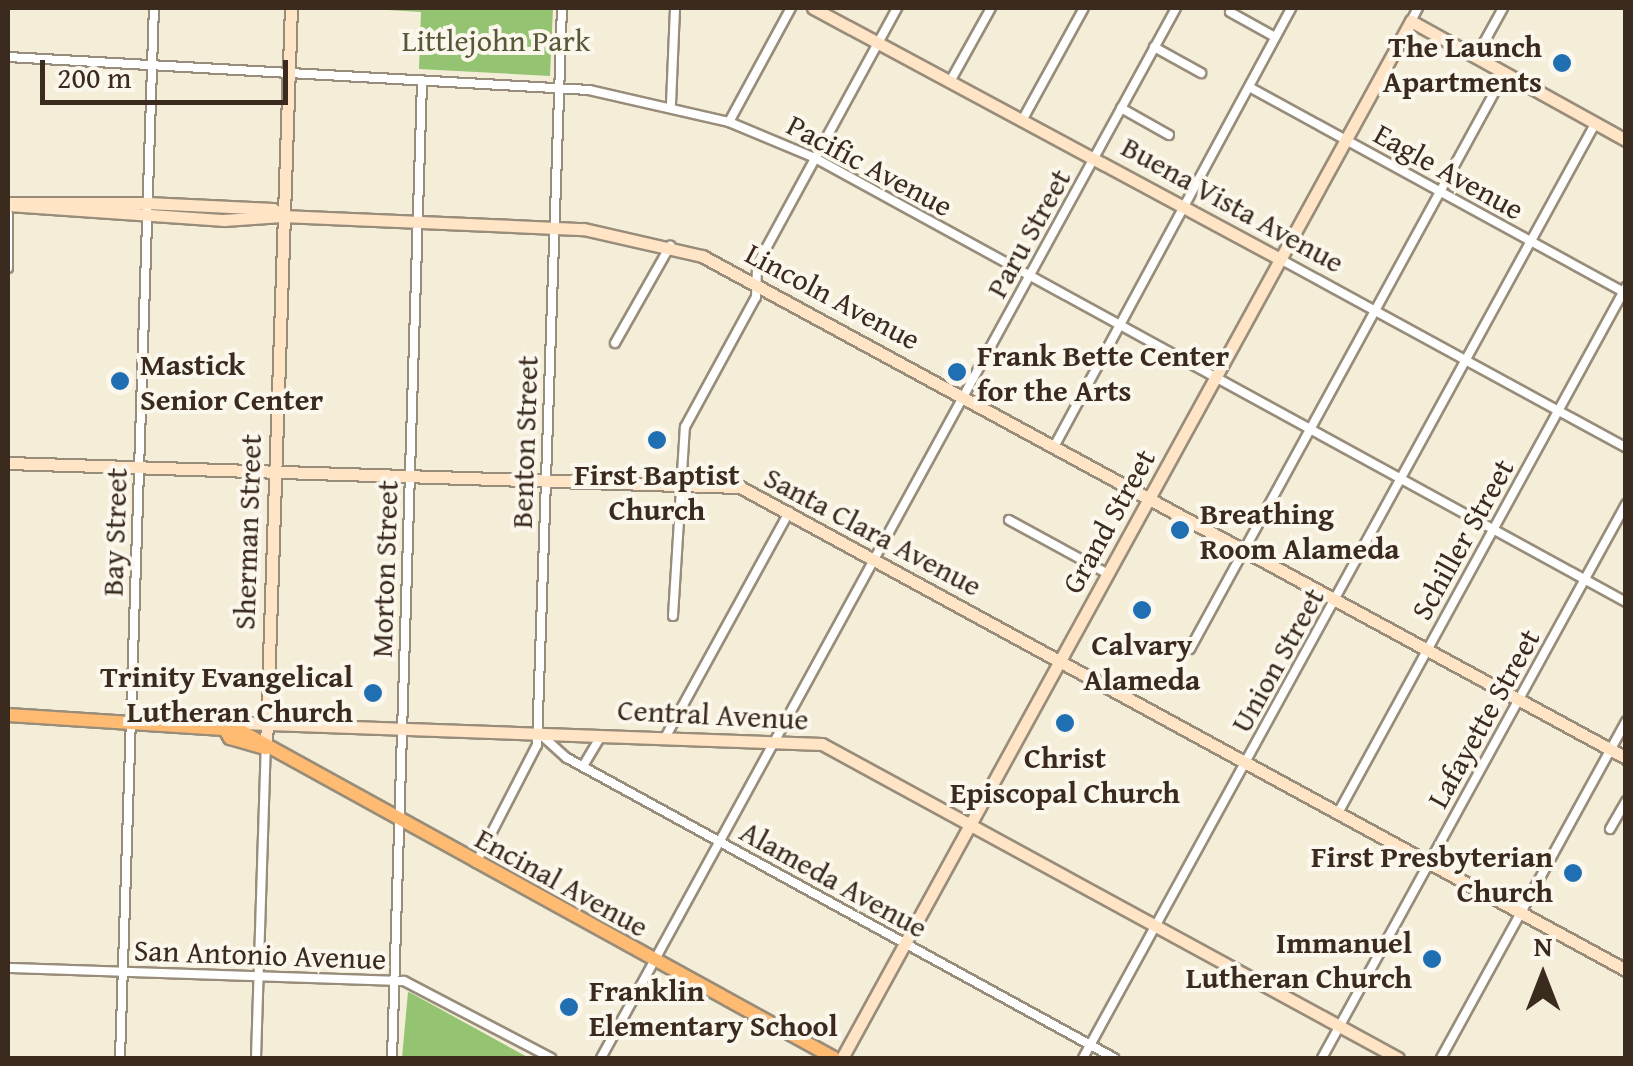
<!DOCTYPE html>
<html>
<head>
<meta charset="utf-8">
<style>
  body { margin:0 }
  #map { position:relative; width:1633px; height:1066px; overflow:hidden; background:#f4edd7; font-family:"Gentium Book Plus",serif }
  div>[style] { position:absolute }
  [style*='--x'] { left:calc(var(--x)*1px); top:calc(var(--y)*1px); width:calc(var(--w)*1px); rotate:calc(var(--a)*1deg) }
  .green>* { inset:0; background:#94c372 }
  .roads { filter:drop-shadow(2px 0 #988c7a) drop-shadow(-2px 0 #988c7a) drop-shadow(0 2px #988c7a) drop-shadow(0 -2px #988c7a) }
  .street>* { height:8px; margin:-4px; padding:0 4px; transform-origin:4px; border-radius:4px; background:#fff }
  .secondary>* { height:11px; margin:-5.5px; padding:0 5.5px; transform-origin:5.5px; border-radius:5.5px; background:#ffe4c6 }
  .primary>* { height:12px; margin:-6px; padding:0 6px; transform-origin:6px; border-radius:6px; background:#ffbb71 }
  .dots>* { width:28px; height:28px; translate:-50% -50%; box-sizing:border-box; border:5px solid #fbf7ec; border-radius:50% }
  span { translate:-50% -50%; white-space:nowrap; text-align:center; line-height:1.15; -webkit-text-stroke:8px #fbf7ec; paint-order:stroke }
  .park-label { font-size:30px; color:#565837 }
  .poi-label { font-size:30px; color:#3b2a1e; font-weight:700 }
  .right { translate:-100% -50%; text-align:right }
  .left { translate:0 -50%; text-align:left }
  .street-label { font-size:30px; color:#3b2a1e }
  .frame { position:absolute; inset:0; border:10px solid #3b2a1e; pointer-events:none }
  .north { position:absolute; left:1493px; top:926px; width:100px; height:100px; -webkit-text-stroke:8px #fbf7ec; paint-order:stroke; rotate:0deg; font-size:28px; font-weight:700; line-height:40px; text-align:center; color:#3b2a1e }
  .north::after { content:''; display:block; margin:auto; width:35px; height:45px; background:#3b2a1e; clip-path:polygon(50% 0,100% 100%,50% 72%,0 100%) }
  .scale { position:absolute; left:40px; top:60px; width:248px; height:45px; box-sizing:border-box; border:5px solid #3b2a1e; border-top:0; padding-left:12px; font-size:30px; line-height:35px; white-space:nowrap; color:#3b2a1e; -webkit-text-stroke:8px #fbf7ec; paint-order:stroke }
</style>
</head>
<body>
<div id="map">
  <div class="green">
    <div style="clip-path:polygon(355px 8px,553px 8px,550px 76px,419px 69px,421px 12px)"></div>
    <div style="clip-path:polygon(408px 992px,411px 993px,529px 1058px,402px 1058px)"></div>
  </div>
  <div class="roads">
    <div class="street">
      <div style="--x:1230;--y:12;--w:51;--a:29.1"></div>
      <div style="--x:1411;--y:21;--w:15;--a:-62"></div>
      <div style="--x:1154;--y:47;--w:54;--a:29"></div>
      <div style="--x:8;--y:57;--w:582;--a:3.25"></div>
      <div style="--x:589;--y:90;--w:144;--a:12.9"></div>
      <div style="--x:729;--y:122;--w:93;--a:22.7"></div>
      <div style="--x:815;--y:158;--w:925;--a:28.7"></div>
      <div style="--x:1476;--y:57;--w:56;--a:-61.1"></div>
      <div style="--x:952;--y:78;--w:80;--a:-60.9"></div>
      <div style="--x:1251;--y:88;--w:427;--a:28.7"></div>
      <div style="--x:671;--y:104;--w:96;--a:-87.6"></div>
      <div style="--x:1121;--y:108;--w:55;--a:29.4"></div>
      <div style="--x:1024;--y:117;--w:124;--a:-61.2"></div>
      <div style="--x:729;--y:122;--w:130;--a:-61.5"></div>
      <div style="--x:8;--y:214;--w:54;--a:90"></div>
      <div style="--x:1280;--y:259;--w:394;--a:28.6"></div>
      <div style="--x:615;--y:343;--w:112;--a:-60.4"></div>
      <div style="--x:1055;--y:445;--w:497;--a:-61.6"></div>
      <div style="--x:1009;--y:520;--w:113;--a:28.6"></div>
      <div style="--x:673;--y:616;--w:189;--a:-86.4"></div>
      <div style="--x:685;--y:427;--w:148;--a:-61.4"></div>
      <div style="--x:756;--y:297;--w:32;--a:-88"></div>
      <div style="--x:757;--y:265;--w:293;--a:-61.4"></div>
      <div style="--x:1190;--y:649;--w:657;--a:-61.33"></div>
      <div style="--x:540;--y:734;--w:36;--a:42"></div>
      <div style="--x:567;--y:758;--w:624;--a:28.74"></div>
      <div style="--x:666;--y:736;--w:256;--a:-61.2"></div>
      <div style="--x:583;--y:766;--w:35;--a:-59"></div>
      <div style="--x:1338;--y:813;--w:600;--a:-61.3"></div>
      <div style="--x:1610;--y:829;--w:32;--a:-60"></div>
      <div style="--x:476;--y:863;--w:133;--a:-62.7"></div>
      <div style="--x:537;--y:745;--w:737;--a:-88.06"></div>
      <div style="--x:8;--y:968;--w:396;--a:1.9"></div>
      <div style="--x:404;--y:981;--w:166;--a:27.6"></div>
      <div style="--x:120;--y:1058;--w:1051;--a:-88.15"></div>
      <div style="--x:256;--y:1058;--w:310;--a:-88.2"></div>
      <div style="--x:392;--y:1058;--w:978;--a:-88.24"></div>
      <div style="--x:601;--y:1058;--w:1197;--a:-61.29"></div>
      <div style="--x:1083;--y:1058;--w:1065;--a:-61.27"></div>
      <div style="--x:1322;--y:1058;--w:632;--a:-61.24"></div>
      <div style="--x:1441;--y:1058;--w:384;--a:-61.2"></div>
    </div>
    <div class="secondary">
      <div style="--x:813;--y:8;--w:530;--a:28.26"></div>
      <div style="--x:8;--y:203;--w:139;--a:0"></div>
      <div style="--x:147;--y:203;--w:126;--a:2.7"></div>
      <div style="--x:273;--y:209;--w:11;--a:38"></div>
      <div style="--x:8;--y:205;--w:217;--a:4"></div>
      <div style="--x:224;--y:220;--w:58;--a:-3.9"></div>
      <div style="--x:282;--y:216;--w:302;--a:2.5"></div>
      <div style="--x:584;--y:229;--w:121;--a:12.9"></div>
      <div style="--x:702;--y:256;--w:1052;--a:28.51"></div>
      <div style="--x:8;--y:463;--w:732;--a:1.88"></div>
      <div style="--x:740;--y:487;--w:1009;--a:28.6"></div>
      <div style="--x:224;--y:728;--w:18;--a:-16"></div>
      <div style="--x:241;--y:723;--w:581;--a:2.07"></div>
      <div style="--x:822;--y:744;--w:656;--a:28.6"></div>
      <div style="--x:266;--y:748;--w:740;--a:-88.07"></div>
      <div style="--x:842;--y:1058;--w:1183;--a:-61.25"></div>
      <div style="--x:1411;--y:21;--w:246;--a:29"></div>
    </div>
    <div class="primary">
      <div style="--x:8;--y:715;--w:231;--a:3.7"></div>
      <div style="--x:239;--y:730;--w:679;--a:28.87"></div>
      <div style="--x:224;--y:728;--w:12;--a:59"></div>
      <div style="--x:230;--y:738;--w:37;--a:16"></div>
    </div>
  </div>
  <div class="dots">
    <div style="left:1562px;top:63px;background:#1f6fb2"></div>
    <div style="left:957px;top:372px;background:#1f6fb2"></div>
    <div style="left:120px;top:381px;background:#1f6fb2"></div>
    <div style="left:657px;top:440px;background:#1f6fb2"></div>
    <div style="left:1180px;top:530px;background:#1f6fb2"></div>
    <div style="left:1142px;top:610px;background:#1f6fb2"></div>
    <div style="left:373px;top:693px;background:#1f6fb2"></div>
    <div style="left:1065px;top:723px;background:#1f6fb2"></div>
    <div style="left:1573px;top:873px;background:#1f6fb2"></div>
    <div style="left:1432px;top:959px;background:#1f6fb2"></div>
    <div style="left:569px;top:1007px;background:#1f6fb2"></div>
  </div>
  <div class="park-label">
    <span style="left:496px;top:40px">Littlejohn Park</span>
  </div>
  <div class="poi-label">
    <span class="right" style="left:1542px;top:63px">The Launch<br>Apartments</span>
    <span class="left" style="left:977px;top:372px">Frank Bette Center<br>for the Arts</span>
    <span class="left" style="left:140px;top:381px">Mastick<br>Senior Center</span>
    <span style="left:657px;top:491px">First Baptist<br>Church</span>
    <span class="left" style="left:1200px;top:530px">Breathing<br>Room Alameda</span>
    <span style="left:1142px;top:661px">Calvary<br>Alameda</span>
    <span class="right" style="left:353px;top:693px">Trinity Evangelical<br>Lutheran Church</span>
    <span style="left:1065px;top:774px">Christ<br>Episcopal Church</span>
    <span class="right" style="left:1553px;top:873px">First Presbyterian<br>Church</span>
    <span class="right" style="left:1412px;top:959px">Immanuel<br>Lutheran Church</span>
    <span class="left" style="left:589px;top:1007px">Franklin<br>Elementary School</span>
  </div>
  <div class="street-label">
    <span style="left:870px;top:165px;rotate:28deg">Pacific Avenue</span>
    <span style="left:1449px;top:171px;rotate:29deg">Eagle Avenue</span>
    <span style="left:1233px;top:204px;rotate:29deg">Buena Vista Avenue</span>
    <span style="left:1028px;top:233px;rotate:-61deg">Paru Street</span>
    <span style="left:833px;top:296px;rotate:28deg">Lincoln Avenue</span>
    <span style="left:524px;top:442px;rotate:-88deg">Benton Street</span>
    <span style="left:1108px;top:521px;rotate:-61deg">Grand Street</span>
    <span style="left:873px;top:531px;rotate:28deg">Santa Clara Avenue</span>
    <span style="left:114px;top:532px;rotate:-88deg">Bay Street</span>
    <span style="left:247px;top:532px;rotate:-88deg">Sherman Street</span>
    <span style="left:1462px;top:539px;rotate:-61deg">Schiller Street</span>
    <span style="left:384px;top:569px;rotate:-88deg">Morton Street</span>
    <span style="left:1277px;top:660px;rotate:-61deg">Union Street</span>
    <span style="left:713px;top:714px;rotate:3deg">Central Avenue</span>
    <span style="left:1483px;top:718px;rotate:-61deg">Lafayette Street</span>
    <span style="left:834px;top:879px;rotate:29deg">Alameda Avenue</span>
    <span style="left:562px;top:882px;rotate:29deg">Encinal Avenue</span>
    <span style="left:260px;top:954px;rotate:2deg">San Antonio Avenue</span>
  </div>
  <div class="frame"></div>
  <div class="north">N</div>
  <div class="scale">200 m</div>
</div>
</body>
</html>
